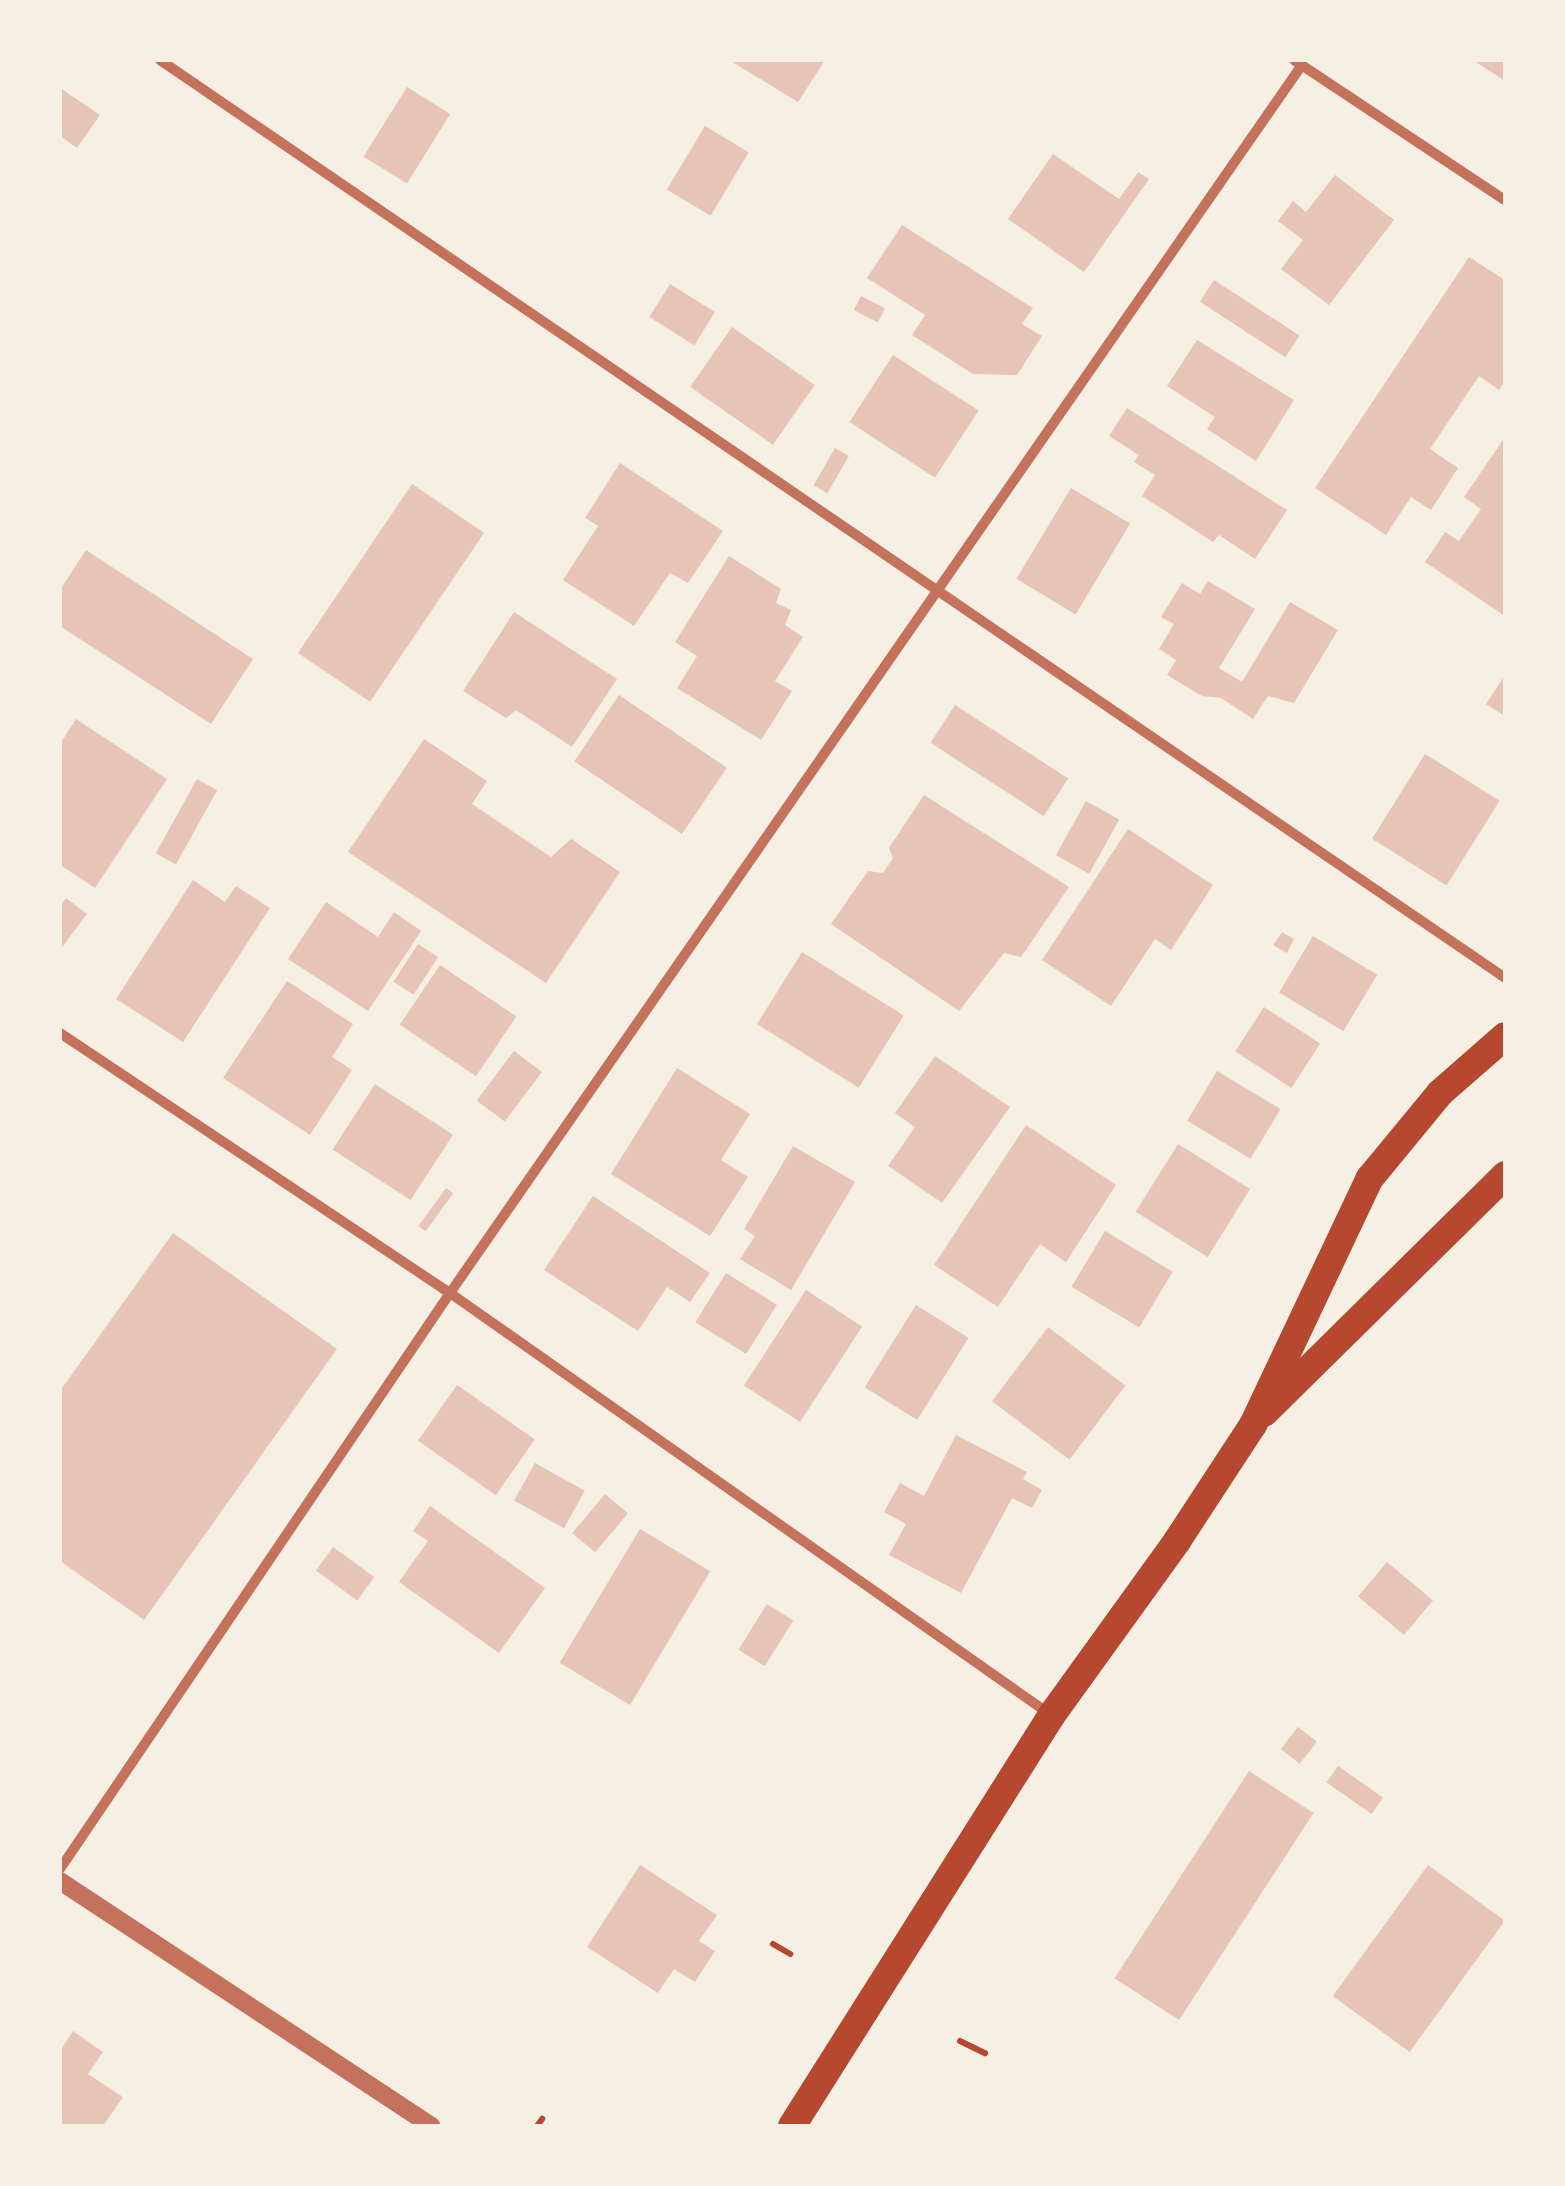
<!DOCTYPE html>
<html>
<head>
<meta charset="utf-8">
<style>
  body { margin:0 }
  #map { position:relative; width:1565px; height:2186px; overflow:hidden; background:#f6efe4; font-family:"Fira Sans Condensed",sans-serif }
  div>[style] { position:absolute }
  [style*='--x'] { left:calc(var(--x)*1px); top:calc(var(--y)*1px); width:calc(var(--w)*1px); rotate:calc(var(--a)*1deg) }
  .building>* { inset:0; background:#e6c5b7; transform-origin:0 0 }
  .path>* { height:6px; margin:-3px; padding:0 3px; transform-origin:3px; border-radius:3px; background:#b5482f }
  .minor>* { height:10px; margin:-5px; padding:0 5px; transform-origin:5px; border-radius:5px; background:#c5725c }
  .tertiary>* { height:18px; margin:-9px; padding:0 9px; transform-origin:9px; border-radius:9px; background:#c5725c }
  .trunk>* { height:28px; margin:-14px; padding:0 14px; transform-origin:14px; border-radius:14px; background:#b5482f }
  span { translate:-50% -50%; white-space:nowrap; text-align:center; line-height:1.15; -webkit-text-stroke:8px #f6efe4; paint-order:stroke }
  .frame { position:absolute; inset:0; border:62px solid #f6efe4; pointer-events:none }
</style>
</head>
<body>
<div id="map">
  <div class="building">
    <div style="clip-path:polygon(729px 60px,825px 60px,798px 102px)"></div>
    <div style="clip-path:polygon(1473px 60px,1505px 60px,1505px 81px)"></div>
    <div style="left:407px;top:87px;width:51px;height:82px;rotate:32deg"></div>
    <div style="clip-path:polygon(60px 88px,100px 115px,77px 148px,60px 136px)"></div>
    <div style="left:705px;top:126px;width:51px;height:74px;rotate:31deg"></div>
    <div style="clip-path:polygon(1053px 154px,1119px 199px,1138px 172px,1149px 179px,1084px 272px,1008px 219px)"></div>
    <div style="clip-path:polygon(1335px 175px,1394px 220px,1329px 305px,1281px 269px,1303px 240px,1278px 221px,1293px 201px,1306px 212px)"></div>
    <div style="clip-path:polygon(902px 225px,1033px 308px,1022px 324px,1042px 336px,1017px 375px,973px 374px,912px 335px,925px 315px,867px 278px)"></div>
    <div style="clip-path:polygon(1469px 257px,1505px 280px,1505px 381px,1499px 390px,1479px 376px,1430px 449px,1458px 468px,1431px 510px,1411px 497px,1386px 535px,1315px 488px)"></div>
    <div style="left:1214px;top:280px;width:102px;height:26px;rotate:33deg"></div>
    <div style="left:670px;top:284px;width:53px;height:39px;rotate:32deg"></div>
    <div style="left:861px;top:296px;width:27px;height:16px;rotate:27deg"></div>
    <div style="left:732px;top:327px;width:101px;height:73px;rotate:35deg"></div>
    <div style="clip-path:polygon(1197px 340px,1294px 400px,1256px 461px,1207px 429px,1215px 417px,1167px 386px)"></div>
    <div style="left:893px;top:355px;width:102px;height:80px;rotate:33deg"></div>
    <div style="clip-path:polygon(1127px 408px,1287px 510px,1255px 559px,1219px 535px,1213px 542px,1142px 496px,1155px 475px,1134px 462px,1139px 455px,1109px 436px)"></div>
    <div style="clip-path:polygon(1505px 437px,1505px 616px,1425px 562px,1445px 532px,1459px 541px,1481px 509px,1464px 497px)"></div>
    <div style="left:835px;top:448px;width:16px;height:43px;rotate:30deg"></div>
    <div style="clip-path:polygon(620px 463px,723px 531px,688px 583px,670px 573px,634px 626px,563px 580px,598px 526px,585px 518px)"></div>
    <div style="left:412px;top:484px;width:87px;height:204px;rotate:34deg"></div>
    <div style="left:1071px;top:488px;width:69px;height:106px;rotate:31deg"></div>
    <div style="clip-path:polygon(86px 550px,253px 659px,211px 724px,60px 626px,60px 590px)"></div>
    <div style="clip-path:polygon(729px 556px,781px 589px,776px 603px,791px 610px,785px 625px,803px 637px,775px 681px,792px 691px,761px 740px,677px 688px,697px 656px,675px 642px)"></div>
    <div style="clip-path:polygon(1208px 581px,1255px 609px,1219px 668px,1242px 682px,1290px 602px,1338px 630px,1294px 703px,1268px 696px,1253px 719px,1221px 698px,1202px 696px,1167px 675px,1176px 660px,1159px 649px,1174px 624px,1161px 617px,1182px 583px,1200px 594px)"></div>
    <div style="clip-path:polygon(514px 612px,617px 679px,572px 747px,516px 710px,506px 718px,463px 691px)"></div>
    <div style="clip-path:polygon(1505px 675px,1505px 716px,1486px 704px)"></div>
    <div style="left:619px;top:695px;width:130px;height:80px;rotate:34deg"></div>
    <div style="left:955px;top:705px;width:135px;height:45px;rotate:33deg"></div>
    <div style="clip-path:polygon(76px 719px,167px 779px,95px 888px,60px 865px,60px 744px)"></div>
    <div style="clip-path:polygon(424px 739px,487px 781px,472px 804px,551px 857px,571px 839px,620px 872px,546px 983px,348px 852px)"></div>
    <div style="left:1425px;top:754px;width:88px;height:100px;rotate:32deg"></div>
    <div style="left:197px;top:779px;width:23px;height:85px;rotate:29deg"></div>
    <div style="clip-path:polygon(924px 795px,1069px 887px,1021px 957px,1004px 953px,959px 1011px,831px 924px,868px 871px,883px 873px,893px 858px,889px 848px)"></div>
    <div style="left:1086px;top:801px;width:38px;height:62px;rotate:29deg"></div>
    <div style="clip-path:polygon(1128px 829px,1213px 885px,1171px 950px,1155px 939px,1111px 1006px,1042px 960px)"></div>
    <div style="clip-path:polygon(193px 880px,225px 902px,236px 886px,270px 908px,183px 1042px,116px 999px)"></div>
    <div style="clip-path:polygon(66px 898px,87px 914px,60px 950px,60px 906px)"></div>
    <div style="clip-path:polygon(326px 902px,378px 937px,394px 912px,421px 931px,368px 1011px,288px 959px)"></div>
    <div style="clip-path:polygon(1282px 932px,1294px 939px,1287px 953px,1273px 945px)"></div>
    <div style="left:1313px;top:936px;width:75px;height:66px;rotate:31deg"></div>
    <div style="left:418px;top:944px;width:24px;height:45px;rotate:33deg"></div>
    <div style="left:802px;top:952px;width:120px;height:85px;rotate:32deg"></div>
    <div style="left:440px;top:965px;width:92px;height:72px;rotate:34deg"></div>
    <div style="clip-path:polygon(287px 981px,353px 1024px,332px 1057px,352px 1070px,310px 1135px,223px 1078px)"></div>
    <div style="left:1264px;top:1007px;width:67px;height:53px;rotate:33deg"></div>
    <div style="left:514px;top:1051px;width:35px;height:62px;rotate:37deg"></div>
    <div style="clip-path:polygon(935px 1056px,1010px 1107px,942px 1203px,888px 1166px,915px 1127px,895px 1113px)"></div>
    <div style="clip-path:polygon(677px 1068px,750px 1114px,721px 1160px,748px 1177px,710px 1236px,611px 1174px)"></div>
    <div style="left:1217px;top:1071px;width:74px;height:58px;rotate:31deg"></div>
    <div style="left:375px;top:1084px;width:93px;height:78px;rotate:33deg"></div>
    <div style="clip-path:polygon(1026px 1125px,1116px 1185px,1066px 1262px,1040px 1244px,998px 1307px,934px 1265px)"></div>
    <div style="left:1178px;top:1144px;width:85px;height:80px;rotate:32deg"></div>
    <div style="clip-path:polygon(793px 1146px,855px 1182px,791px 1290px,740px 1259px,755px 1236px,744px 1229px)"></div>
    <div style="left:446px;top:1188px;width:9px;height:47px;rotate:36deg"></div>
    <div style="clip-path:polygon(593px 1196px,710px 1273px,690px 1302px,667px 1287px,638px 1331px,544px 1270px)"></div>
    <div style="left:1105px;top:1231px;width:79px;height:65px;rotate:31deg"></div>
    <div style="clip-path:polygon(173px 1233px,337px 1349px,144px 1620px,60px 1561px,60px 1391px)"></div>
    <div style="left:726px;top:1273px;width:60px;height:58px;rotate:32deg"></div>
    <div style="left:806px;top:1290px;width:67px;height:114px;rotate:33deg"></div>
    <div style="left:916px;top:1305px;width:62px;height:97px;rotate:32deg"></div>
    <div style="left:1048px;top:1327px;width:97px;height:93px;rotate:37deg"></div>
    <div style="left:457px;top:1385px;width:95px;height:68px;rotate:35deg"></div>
    <div style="clip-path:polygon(956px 1435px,1027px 1472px,1023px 1479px,1042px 1490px,1032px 1508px,1012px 1498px,961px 1593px,889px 1555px,906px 1524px,884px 1512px,900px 1483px,924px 1496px)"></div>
    <div style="left:535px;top:1463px;width:57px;height:43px;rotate:29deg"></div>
    <div style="left:605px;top:1494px;width:30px;height:51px;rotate:40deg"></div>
    <div style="clip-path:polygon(430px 1506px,545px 1588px,499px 1653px,399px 1582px,428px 1541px,413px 1531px)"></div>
    <div style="left:640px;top:1529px;width:82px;height:156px;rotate:31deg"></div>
    <div style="left:333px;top:1547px;width:51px;height:29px;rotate:36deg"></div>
    <div style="left:1387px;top:1562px;width:60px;height:45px;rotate:40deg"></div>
    <div style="left:767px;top:1604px;width:31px;height:54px;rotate:32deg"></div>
    <div style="left:1298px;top:1727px;width:24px;height:28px;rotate:38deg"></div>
    <div style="left:1338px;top:1766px;width:55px;height:20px;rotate:35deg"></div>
    <div style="left:1249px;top:1771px;width:77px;height:247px;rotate:33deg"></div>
    <div style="clip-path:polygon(640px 1865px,717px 1915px,699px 1941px,715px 1951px,695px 1982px,674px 1969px,658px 1993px,587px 1947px)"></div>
    <div style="left:1428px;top:1865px;width:95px;height:162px;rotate:36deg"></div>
    <div style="clip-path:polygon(73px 2031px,103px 2052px,88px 2074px,123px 2097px,103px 2126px,60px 2126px,60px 2051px)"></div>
  </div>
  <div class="path">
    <div style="--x:773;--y:1944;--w:20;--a:30"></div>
    <div style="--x:960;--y:2041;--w:28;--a:26"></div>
    <div style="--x:537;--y:2126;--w:9;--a:-54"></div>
  </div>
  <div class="minor">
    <div style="--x:160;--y:60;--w:1628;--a:34.31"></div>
    <div style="--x:1294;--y:60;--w:253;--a:33.6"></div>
    <div style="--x:60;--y:1033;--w:469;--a:33.7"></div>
    <div style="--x:450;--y:1293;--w:731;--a:35.08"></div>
    <div style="--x:60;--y:1869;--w:696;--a:-55.9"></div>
    <div style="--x:450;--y:1293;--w:1495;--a:-55.25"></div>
  </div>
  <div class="tertiary">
    <div style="--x:60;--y:1881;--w:445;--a:33.4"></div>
  </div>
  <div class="trunk">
    <div style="--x:1264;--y:1413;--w:339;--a:-44.6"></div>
    <div style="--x:792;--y:2126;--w:485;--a:-57.7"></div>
    <div style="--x:1051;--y:1716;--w:216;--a:-54.2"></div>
    <div style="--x:1177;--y:1541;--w:139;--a:-56.8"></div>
    <div style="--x:1253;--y:1425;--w:273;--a:-64.7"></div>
    <div style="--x:1370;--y:1178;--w:110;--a:-50.5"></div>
    <div style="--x:1440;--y:1093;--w:86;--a:-41.2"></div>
  </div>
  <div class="frame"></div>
</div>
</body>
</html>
